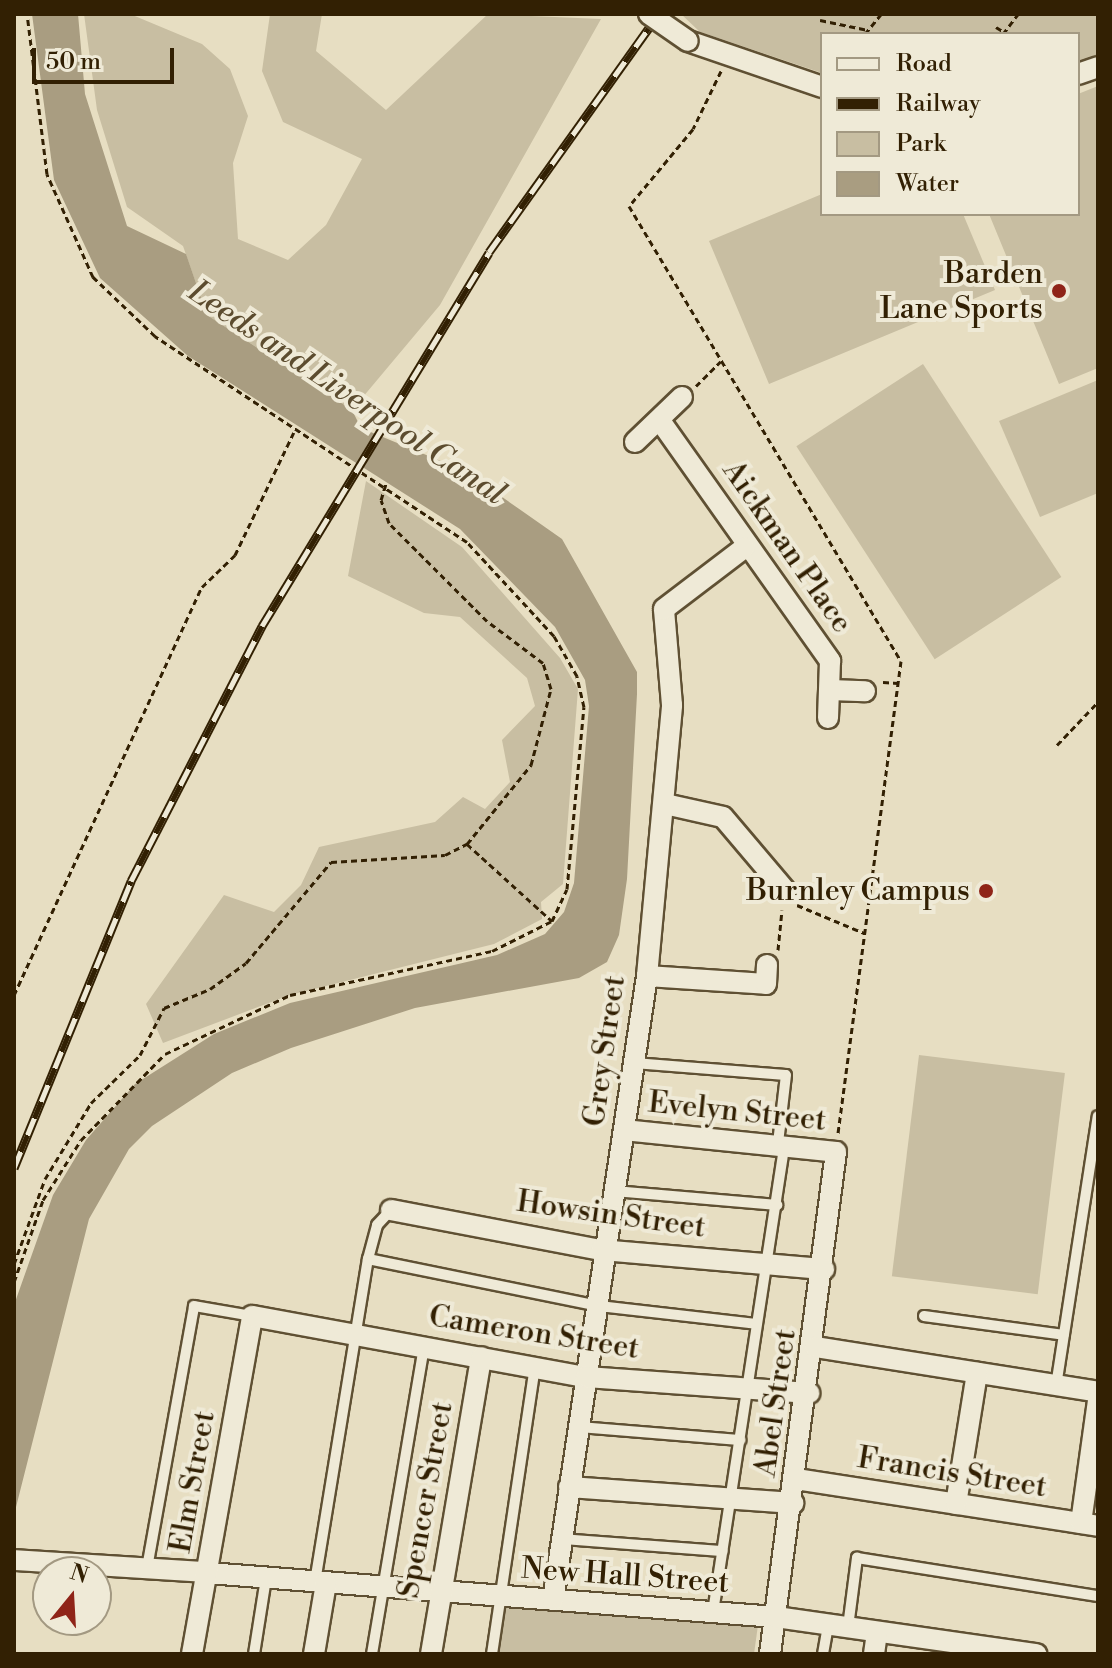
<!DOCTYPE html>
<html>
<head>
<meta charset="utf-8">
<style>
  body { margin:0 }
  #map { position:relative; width:1112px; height:1668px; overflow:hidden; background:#e7dec2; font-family:"Libre Bodoni",serif }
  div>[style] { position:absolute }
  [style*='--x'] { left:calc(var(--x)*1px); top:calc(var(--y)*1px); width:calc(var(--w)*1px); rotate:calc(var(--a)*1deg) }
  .green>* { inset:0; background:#c8bea2; transform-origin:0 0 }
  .water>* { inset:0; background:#a99d81 }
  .path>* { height:3px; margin-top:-1.5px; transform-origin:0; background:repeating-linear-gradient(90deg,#322003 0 6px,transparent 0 10px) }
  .roads { filter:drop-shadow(2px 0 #5f5033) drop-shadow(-2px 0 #5f5033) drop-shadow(0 2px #5f5033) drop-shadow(0 -2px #5f5033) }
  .lane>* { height:10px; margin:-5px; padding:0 5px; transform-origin:5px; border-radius:5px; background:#efead7 }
  .street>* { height:20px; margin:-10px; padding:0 10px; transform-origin:10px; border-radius:10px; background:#efead7 }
  .rail>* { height:9px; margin-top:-4.5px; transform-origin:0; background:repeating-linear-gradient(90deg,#efead7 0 18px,#322003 0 36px); box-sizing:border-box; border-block:2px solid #322003 }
  .bridges { filter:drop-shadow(2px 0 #5f5033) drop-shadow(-2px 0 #5f5033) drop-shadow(0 2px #5f5033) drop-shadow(0 -2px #5f5033) }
  .street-bridge>* { height:20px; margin:-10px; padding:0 10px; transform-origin:10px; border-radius:10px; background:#efead7 }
  .dots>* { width:22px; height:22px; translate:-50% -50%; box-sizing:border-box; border:4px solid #efead7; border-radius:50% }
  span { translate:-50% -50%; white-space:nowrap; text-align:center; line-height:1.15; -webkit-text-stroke:8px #efead7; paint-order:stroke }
  .poi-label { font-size:30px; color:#322003 }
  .right { translate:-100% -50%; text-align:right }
  .street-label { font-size:30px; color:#322003 }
  .water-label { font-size:32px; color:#5c4c2f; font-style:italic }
  .frame { position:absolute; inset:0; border:16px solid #322003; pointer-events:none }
  .legend { position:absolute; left:820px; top:32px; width:260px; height:184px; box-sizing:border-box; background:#efead7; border:2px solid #a39982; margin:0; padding:10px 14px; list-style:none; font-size:24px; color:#322003 }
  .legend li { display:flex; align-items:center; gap:16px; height:40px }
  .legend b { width:40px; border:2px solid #a39982 }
  .north { position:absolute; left:32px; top:1556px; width:80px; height:80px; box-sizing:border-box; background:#efead7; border:2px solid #a39982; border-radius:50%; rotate:18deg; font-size:22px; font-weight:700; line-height:32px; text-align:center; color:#322003 }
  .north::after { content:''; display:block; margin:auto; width:28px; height:36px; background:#8f2418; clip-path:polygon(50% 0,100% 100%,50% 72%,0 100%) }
  .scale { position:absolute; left:32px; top:48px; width:142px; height:36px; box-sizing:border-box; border:4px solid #322003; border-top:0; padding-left:10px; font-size:24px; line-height:28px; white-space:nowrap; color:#322003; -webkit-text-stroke:6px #efead7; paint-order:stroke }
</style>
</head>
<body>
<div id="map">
  <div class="green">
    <div style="clip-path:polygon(84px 14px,130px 14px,202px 44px,230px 69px,248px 116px,233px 163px,238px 239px,288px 260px,326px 225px,362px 159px,283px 122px,262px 71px,270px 14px,322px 14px,316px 51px,386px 110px,488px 14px,601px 19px,440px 305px,352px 410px,207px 315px,183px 246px,127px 207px,97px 110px)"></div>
    <div style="clip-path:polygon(681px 14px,1098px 14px,1098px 57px,1078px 63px,1078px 34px,822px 34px,822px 73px,700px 32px)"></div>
    <div style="clip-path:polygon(1098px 86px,1098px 368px,1059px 384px,989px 214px,1078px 214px,1078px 94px)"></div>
    <div style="clip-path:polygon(822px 194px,822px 214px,963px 214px,995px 290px,769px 384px,709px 241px)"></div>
    <div style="left:923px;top:364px;width:254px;height:151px;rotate:57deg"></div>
    <div style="clip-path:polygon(1098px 380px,1098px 493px,1040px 517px,999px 421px)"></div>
    <div style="clip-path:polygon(366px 481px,462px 547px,560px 658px,578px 689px,563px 884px,541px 902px,542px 919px,494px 944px,290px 995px,163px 1043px,146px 1004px,224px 895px,274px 912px,301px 885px,319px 847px,435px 822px,463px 797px,485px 809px,510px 782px,502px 740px,535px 706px,527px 678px,460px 617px,424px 613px,348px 576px)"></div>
    <div style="left:919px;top:1055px;width:147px;height:223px;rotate:7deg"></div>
    <div style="clip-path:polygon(506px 1608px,758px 1625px,754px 1654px,499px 1654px)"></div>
  </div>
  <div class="water">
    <div style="clip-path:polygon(32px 14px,78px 14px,85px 94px,127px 226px,186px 254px,207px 315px,352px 410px,361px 428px,465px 471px,562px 539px,637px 672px,637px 694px,627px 879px,619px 935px,607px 962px,579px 978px,415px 1008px,291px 1048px,232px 1073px,152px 1126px,129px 1149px,89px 1219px,14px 1515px,14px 1305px,53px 1195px,86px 1140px,135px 1084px,214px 1034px,290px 1003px,497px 955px,545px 934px,564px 912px,574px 883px,589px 706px,585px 680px,555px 627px,460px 529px,188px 356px,100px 278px,54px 180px)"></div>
  </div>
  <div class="path">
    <div style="--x:1097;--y:14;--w:1;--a:45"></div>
    <div style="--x:820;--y:20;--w:49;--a:11.8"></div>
    <div style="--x:996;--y:27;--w:9;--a:32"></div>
    <div style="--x:865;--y:34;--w:26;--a:-51"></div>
    <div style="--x:1003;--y:34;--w:25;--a:-53"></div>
    <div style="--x:721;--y:71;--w:64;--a:115.8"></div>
    <div style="--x:693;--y:129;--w:100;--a:129.7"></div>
    <div style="--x:629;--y:206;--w:530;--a:59.13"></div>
    <div style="--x:901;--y:661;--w:477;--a:97.6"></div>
    <div style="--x:14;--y:98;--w:183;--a:90"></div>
    <div style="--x:696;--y:386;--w:35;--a:-45"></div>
    <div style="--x:883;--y:682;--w:15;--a:4"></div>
    <div style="--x:1057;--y:745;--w:59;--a:-46.4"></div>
    <div style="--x:467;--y:844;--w:115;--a:42.2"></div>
    <div style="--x:797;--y:905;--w:73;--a:22.7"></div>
    <div style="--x:778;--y:950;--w:40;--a:-84.3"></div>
    <div style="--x:14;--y:995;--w:449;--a:-65.3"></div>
    <div style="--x:202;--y:587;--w:46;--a:-44.1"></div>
    <div style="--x:235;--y:555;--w:136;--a:-64.4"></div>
    <div style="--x:14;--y:1264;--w:90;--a:-70"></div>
    <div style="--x:45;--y:1179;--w:89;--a:-58.8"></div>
    <div style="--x:91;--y:1103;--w:69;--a:-44.4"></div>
    <div style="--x:140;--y:1055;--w:53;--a:-62.9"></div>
    <div style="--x:164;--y:1008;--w:50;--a:-22.4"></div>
    <div style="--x:210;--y:989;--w:44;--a:-35.8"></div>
    <div style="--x:246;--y:963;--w:132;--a:-49.9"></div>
    <div style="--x:331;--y:862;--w:114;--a:-3.5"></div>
    <div style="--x:445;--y:855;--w:25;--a:-27"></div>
    <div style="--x:467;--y:844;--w:102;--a:-51"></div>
    <div style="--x:531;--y:765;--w:79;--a:-75.3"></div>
    <div style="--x:551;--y:689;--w:27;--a:-107"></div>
    <div style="--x:543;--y:663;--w:70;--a:-143.1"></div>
    <div style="--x:487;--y:621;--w:139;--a:-135"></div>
    <div style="--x:389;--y:523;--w:24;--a:-109"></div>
    <div style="--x:381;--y:500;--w:17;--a:-73"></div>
    <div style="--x:14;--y:1282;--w:87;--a:-70.5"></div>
    <div style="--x:43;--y:1200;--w:71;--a:-57.7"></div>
    <div style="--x:81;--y:1140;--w:120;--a:-45.7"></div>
    <div style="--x:165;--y:1054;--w:138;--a:-25.3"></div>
    <div style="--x:290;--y:995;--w:207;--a:-12.3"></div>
    <div style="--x:492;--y:951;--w:67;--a:-26.6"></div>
    <div style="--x:552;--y:921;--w:35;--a:-65"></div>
    <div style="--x:567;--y:889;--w:183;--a:-84.7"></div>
    <div style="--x:584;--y:707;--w:32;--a:-103"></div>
    <div style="--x:577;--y:676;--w:46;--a:-119.9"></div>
    <div style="--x:554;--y:636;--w:128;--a:-132.8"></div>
    <div style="--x:467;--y:542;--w:374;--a:-146.6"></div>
    <div style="--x:155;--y:336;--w:86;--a:-136.4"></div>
    <div style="--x:93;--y:277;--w:113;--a:-114.1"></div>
    <div style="--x:47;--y:174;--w:161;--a:-97.1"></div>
  </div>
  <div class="roads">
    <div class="lane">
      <div style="--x:634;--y:1063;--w:152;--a:4.5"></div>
      <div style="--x:786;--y:1075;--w:68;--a:96.7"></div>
      <div style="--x:614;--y:1191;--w:164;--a:4.9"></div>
      <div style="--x:368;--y:1259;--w:236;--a:11.5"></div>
      <div style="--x:599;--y:1306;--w:158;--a:6.5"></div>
      <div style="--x:924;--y:1316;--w:141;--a:7.7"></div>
      <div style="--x:1056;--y:1386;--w:273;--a:-81.2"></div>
      <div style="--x:578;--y:1427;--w:163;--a:4.6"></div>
      <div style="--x:562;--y:1539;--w:161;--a:4.3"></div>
      <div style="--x:147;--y:1568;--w:266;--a:-79.8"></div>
      <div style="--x:194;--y:1306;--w:59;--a:9.8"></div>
      <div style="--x:315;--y:1582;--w:327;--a:-80.7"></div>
      <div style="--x:368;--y:1259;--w:35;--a:-75"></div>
      <div style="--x:377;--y:1225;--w:21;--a:-47"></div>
      <div style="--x:713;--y:1612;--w:474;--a:-81.3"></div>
      <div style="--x:848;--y:1627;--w:70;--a:-82.6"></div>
      <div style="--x:857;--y:1558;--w:244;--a:9"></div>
      <div style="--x:254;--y:1654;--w:77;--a:-81"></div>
      <div style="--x:372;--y:1654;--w:311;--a:-80.4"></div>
      <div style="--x:492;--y:1654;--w:290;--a:-81.5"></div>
      <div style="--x:823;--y:1654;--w:29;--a:-80"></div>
    </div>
    <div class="street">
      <div style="--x:688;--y:41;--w:142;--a:18.9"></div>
      <div style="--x:1078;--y:74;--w:21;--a:-19"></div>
      <div style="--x:661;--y:422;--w:293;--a:54.7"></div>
      <div style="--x:830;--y:661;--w:57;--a:92"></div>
      <div style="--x:635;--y:442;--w:65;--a:-43.8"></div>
      <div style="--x:830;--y:690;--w:35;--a:2"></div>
      <div style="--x:665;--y:804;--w:59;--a:12.6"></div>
      <div style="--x:723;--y:817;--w:96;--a:49.7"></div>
      <div style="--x:647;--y:976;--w:119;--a:3.8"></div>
      <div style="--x:766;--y:984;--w:19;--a:-87"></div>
      <div style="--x:624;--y:1130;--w:213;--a:5.9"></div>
      <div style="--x:836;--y:1152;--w:506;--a:97.49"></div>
      <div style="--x:391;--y:1210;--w:214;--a:10.8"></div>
      <div style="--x:601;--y:1250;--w:224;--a:4.9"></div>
      <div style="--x:815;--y:1347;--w:287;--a:9"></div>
      <div style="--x:796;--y:1479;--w:306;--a:8.8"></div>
      <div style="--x:569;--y:1487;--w:225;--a:4.1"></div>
      <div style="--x:956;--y:1504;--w:133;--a:-80.9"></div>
      <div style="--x:1081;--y:1523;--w:123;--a:-82.1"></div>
      <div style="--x:14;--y:1560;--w:191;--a:3.6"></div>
      <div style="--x:208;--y:1573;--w:570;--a:4.43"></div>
      <div style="--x:776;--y:1617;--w:263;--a:8.1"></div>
      <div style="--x:553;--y:1600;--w:631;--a:-81.43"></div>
      <div style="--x:647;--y:976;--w:272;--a:-84.7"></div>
      <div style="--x:672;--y:705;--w:96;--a:-94.8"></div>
      <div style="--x:664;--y:609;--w:101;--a:-37.3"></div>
      <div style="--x:192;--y:1654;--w:343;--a:-79.9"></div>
      <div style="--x:252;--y:1316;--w:340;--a:10.4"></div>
      <div style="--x:586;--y:1377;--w:224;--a:4.1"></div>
      <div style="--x:314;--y:1654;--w:72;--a:-80.4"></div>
      <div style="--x:431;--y:1654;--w:301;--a:-80.4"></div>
      <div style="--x:874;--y:1654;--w:22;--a:-82"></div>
    </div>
  </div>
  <div class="rail">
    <div style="--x:14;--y:1168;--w:310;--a:-67.8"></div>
    <div style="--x:131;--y:881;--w:287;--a:-62.8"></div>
    <div style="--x:262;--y:626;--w:437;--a:-58.7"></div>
    <div style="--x:489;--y:252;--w:292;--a:-54.5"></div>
  </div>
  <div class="bridges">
    <div class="street-bridge">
      <div style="--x:649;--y:14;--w:47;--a:34.7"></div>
    </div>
  </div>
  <div class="dots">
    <div style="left:1059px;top:291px;background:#8f2418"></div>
    <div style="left:986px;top:891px;background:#8f2418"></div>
  </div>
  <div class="poi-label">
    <span class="right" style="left:1043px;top:291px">Barden<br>Lane Sports</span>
    <span class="right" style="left:970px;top:891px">Burnley Campus</span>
  </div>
  <div class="street-label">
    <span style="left:787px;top:547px;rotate:55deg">Aickman Place</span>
    <span style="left:605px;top:1051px;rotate:-82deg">Grey Street</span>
    <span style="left:737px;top:1112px;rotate:6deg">Evelyn Street</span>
    <span style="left:611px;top:1215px;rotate:8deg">Howsin Street</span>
    <span style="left:534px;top:1333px;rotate:9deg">Cameron Street</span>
    <span style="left:776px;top:1403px;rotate:-82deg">Abel Street</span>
    <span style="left:952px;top:1473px;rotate:9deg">Francis Street</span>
    <span style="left:193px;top:1482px;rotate:-80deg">Elm Street</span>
    <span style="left:426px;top:1500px;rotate:-80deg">Spencer Street</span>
    <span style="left:625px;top:1576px;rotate:4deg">New Hall Street</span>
  </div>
  <div class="water-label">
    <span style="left:347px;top:393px;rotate:34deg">Leeds and Liverpool Canal</span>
  </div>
  <div class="frame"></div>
  <ul class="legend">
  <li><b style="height:10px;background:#efead7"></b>Road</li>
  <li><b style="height:10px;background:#322003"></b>Railway</li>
  <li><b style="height:22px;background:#c8bea2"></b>Park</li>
  <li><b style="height:22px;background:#a99d81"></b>Water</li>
  </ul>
  <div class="north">N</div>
  <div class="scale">50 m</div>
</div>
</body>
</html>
